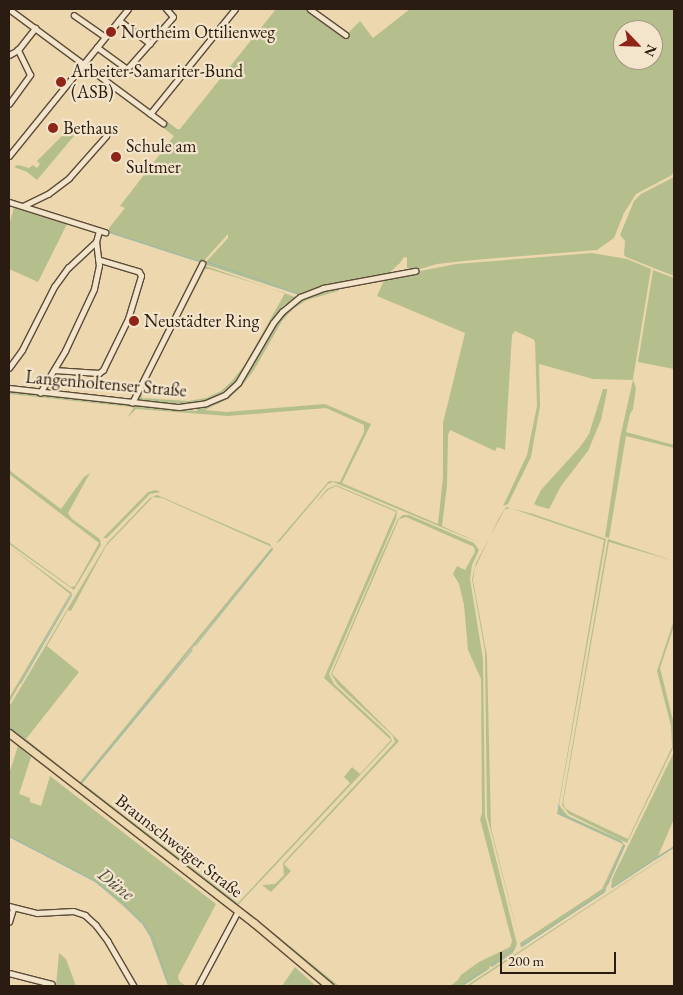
<!DOCTYPE html>
<html>
<head>
<meta charset="utf-8">
<style>
  body { margin:0 }
  #map { position:relative; width:683px; height:995px; overflow:hidden; background:#edd7af; font-family:"EB Garamond",serif }
  div>[style] { position:absolute }
  [style*='--x'] { left:calc(var(--x)*1px); top:calc(var(--y)*1px); width:calc(var(--w)*1px); rotate:calc(var(--a)*1deg) }
  .green>* { inset:0; background:#b5bf8d }
  .stream>* { height:1px; margin:-0.5px; padding:0 0.5px; transform-origin:0.5px; border-radius:0.5px; background:#99b9af }
  .roads { filter:drop-shadow(1px 0 #5c4b38) drop-shadow(-1px 0 #5c4b38) drop-shadow(0 1px #5c4b38) drop-shadow(0 -1px #5c4b38) }
  .minor>* { height:4.5px; margin:-2.25px; padding:0 2.25px; transform-origin:2.25px; border-radius:2.25px; background:#f3e5cb }
  .primary>* { height:7px; margin:-3.5px; padding:0 3.5px; transform-origin:3.5px; border-radius:3.5px; background:#edd7af }
  .dots>* { width:14px; height:14px; translate:-50% -50%; box-sizing:border-box; border:2px solid #f3e5cb; border-radius:50% }
  span { translate:-50% -50%; white-space:nowrap; text-align:center; line-height:1.15; -webkit-text-stroke:4.5px #f3e5cb; paint-order:stroke }
  .poi-label { font-size:18px; color:#2b1c11 }
  .left { translate:0 -50%; text-align:left }
  .street-label { font-size:18px; color:#2b1c11 }
  .water-label { font-size:19px; color:#4c4b40; font-style:italic }
  .frame { position:absolute; inset:0; border:10px solid #2b1c11; pointer-events:none }
  .north { position:absolute; left:613px; top:20px; width:50px; height:50px; box-sizing:border-box; background:#f3e5cb; border:1px solid #a39581; border-radius:50%; rotate:114deg; font-size:14px; font-weight:700; line-height:20px; text-align:center; color:#2b1c11 }
  .north::after { content:''; display:block; margin:auto; width:18px; height:22px; background:#8f2418; clip-path:polygon(50% 0,100% 100%,50% 72%,0 100%) }
  .scale { position:absolute; left:500px; top:952px; width:116px; height:22px; box-sizing:border-box; border:2px solid #2b1c11; border-top:0; padding-left:6px; font-size:15px; line-height:18px; white-space:nowrap; color:#2b1c11; -webkit-text-stroke:4px #f3e5cb; paint-order:stroke }
</style>
</head>
<body>
<div id="map">
  <div class="green">
    <div style="clip-path:polygon(evenodd,276px 9px,307px 9px,323px 21px,326px 18px,347px 34px,360px 21px,373px 38px,410px 9px,674px 9px,674px 171px,672px 175px,636px 194px,624px 213px,614px 238px,597px 250px,474px 260px,437px 264px,417px 270px,407px 268px,407px 258px,404px 257px,400px 263px,389px 273px,322px 286px,299px 295px,204px 264px,228px 238px,228px 234px,202px 263px,109px 233px,109px 228px,125px 208px,120px 206px,174px 136px,161px 126px,168px 122px,177px 129px,180px 129px,276px 9px,623px 30px,653px 30px,653px 60px,623px 60px,623px 30px)"></div>
    <div style="clip-path:polygon(67px 131px,74px 136px,37px 180px,27px 172px,14px 167px,18px 165px,29px 168px,33px 165px,37px 168px,40px 164px,37px 161px)"></div>
    <div style="clip-path:polygon(674px 177px,674px 276px,626px 257px,624px 255px,625px 241px,620px 235px,634px 201px,641px 194px)"></div>
    <div style="clip-path:polygon(14px 207px,67px 224px,38px 282px,9px 269px,9px 226px)"></div>
    <div style="clip-path:polygon(592px 253px,627px 259px,651px 269px,633px 379px,636px 388px,633px 409px,630px 414px,626px 432px,674px 445px,674px 448px,626px 436px,609px 538px,605px 537px,620px 438px,633px 380px,593px 379px,539px 364px,540px 406px,531px 457px,508px 504px,503px 506px,527px 455px,537px 406px,535px 342px,533px 339px,515px 331px,512px 335px,505px 450px,497px 447px,495px 451px,450px 430px,448px 435px,447px 486px,442px 526px,482px 544px,333px 482px,328px 484px,280px 541px,276px 543px,329px 481px,340px 482px,364px 432px,364px 425px,326px 408px,228px 416px,136px 409px,127px 418px,135px 406px,198px 411px,196px 409px,220px 401px,232px 392px,244px 378px,271px 331px,288px 309px,311px 295px,340px 288px,338px 291px,307px 300px,293px 309px,282px 321px,254px 370px,241px 387px,228px 399px,205px 410px,226px 412px,325px 404px,371px 424px,342px 483px,438px 524px,443px 477px,443px 423px,465px 333px,377px 296px,385px 278px,456px 264px)"></div>
    <div style="clip-path:polygon(evenodd,206px 266px,295px 297px,283px 306px,272px 320px,238px 379px,218px 396px,203px 402px,185px 404px,138px 401px,136px 398px,203px 267px,206px 266px,205px 269px,209px 269px,285px 293px,244px 366px,231px 382px,221px 391px,206px 398px,188px 401px,142px 398px,141px 390px,205px 269px)"></div>
    <div style="clip-path:polygon(653px 270px,674px 278px,674px 369px,638px 362px)"></div>
    <div style="clip-path:polygon(603px 389px,607px 389px,607px 392px,601px 420px,588px 451px,561px 486px,549px 509px,538px 506px,534px 504px,541px 490px,580px 447px,589px 434px)"></div>
    <div style="clip-path:polygon(11px 391px,130px 405px,131px 407px,9px 394px)"></div>
    <div style="clip-path:polygon(9px 470px,61px 509px,84px 477px,90px 473px,68px 513px,72px 519px,100px 539px,101px 545px,74px 590px,9px 544px,9px 542px,71px 587px,75px 586px,99px 543px,9px 474px)"></div>
    <div style="clip-path:polygon(336px 485px,397px 511px,396px 519px,329px 674px,334px 684px,390px 736px,392px 741px,237px 906px,82px 788px,85px 785px,238px 903px,350px 783px,344px 777px,352px 767px,360px 774px,391px 740px,324px 678px,396px 512px,336px 486px,328px 490px,314px 505px,327px 489px)"></div>
    <div style="clip-path:polygon(155px 490px,161px 492px,150px 494px,107px 538px,103px 538px,148px 492px)"></div>
    <div style="clip-path:polygon(evenodd,157px 495px,270px 544px,273px 549px,81px 785px,9px 730px,9px 707px,107px 543px,150px 498px,157px 495px,153px 497px,162px 498px,272px 547px,80px 782px,26px 739px,79px 672px,47px 646px,68px 610px,71px 611px,106px 546px,153px 497px)"></div>
    <div style="clip-path:polygon(evenodd,506px 507px,533px 514px,606px 539px,559px 805px,568px 816px,621px 840px,625px 846px,604px 893px,521px 947px,487px 816px,485px 651px,472px 579px,476px 563px,506px 507px,510px 508px,604px 540px,557px 814px,623px 844px,602px 889px,520px 943px,491px 828px,487px 656px,473px 580px,475px 568px,499px 518px,504px 510px,510px 508px)"></div>
    <div style="clip-path:polygon(403px 515px,409px 515px,474px 543px,479px 550px,472px 565px,470px 579px,483px 659px,485px 815px,517px 944px,513px 953px,492px 967px,490px 966px,489px 969px,463px 986px,450px 986px,458px 980px,461px 975px,479px 962px,510px 947px,512px 941px,480px 819px,482px 813px,481px 679px,468px 650px,464px 605px,459px 584px,453px 574px,457px 566px,465px 570px,475px 552px,474px 547px,406px 517px,399px 519px,332px 674px,399px 741px,284px 864px,291px 871px,271px 892px,262px 885px,275px 884px,284px 875px,283px 863px,395px 742px,393px 736px,338px 685px,331px 674px,381px 556px,398px 519px)"></div>
    <div style="clip-path:polygon(608px 539px,674px 561px,609px 542px,563px 803px,565px 808px,571px 812px,628px 839px,672px 747px,671px 726px,657px 671px,674px 620px,674px 626px,660px 668px,674px 724px,674px 746px,627px 843px,569px 814px,562px 805px)"></div>
    <div style="clip-path:polygon(9px 546px,72px 593px,9px 703px,9px 698px,70px 594px)"></div>
    <div style="clip-path:polygon(18px 746px,31px 757px,19px 794px,30px 798px,30px 802px,41px 806px,50px 776px,216px 904px,178px 976px,179px 981px,186px 986px,168px 986px,150px 937px,142px 924px,122px 905px,94px 881px,9px 837px,9px 774px)"></div>
    <div style="clip-path:polygon(674px 752px,674px 819px,658px 856px,674px 846px,674px 848px,611px 888px,612px 879px)"></div>
    <div style="clip-path:polygon(674px 851px,469px 986px,466px 986px,658px 861px)"></div>
    <div style="clip-path:polygon(242px 908px,248px 912px,339px 986px,332px 986px)"></div>
    <div style="clip-path:polygon(59px 953px,66px 959px,76px 986px,56px 986px)"></div>
    <div style="clip-path:polygon(295px 967px,308px 979px,316px 986px,282px 986px)"></div>
  </div>
  <div class="stream">
    <div style="--x:110;--y:232;--w:97;--a:18.1"></div>
    <div style="--x:208;--y:262;--w:94;--a:19.2"></div>
    <div style="--x:195;--y:645;--w:123;--a:-51.3"></div>
    <div style="--x:20;--y:683;--w:102;--a:-59.9"></div>
    <div style="--x:9;--y:727;--w:62;--a:39.1"></div>
    <div style="--x:80;--y:784;--w:175;--a:-50.3"></div>
    <div style="--x:85;--y:788;--w:193;--a:37.4"></div>
    <div style="--x:558;--y:804;--w:9;--a:77"></div>
    <div style="--x:560;--y:813;--w:68;--a:25.1"></div>
    <div style="--x:9;--y:836;--w:97;--a:27.6"></div>
    <div style="--x:95;--y:881;--w:37;--a:38"></div>
    <div style="--x:124;--y:904;--w:27;--a:45"></div>
    <div style="--x:143;--y:923;--w:16;--a:55"></div>
    <div style="--x:152;--y:936;--w:53;--a:71.2"></div>
    <div style="--x:654;--y:859;--w:24;--a:-33"></div>
    <div style="--x:607;--y:884;--w:43;--a:-66.4"></div>
    <div style="--x:612;--y:887;--w:47;--a:-33.7"></div>
    <div style="--x:242;--y:909;--w:6;--a:45"></div>
    <div style="--x:267;--y:929;--w:89;--a:40"></div>
    <div style="--x:521;--y:946;--w:100;--a:-33.5"></div>
    <div style="--x:604;--y:891;--w:3;--a:-72"></div>
    <div style="--x:492;--y:964;--w:27;--a:-36"></div>
    <div style="--x:459;--y:986;--w:32;--a:-34"></div>
  </div>
  <div class="roads">
    <div class="minor">
      <div style="--x:9;--y:9;--w:192;--a:36.5"></div>
      <div style="--x:310;--y:9;--w:44;--a:35.8"></div>
      <div style="--x:74;--y:15;--w:38;--a:35"></div>
      <div style="--x:119;--y:20;--w:39;--a:37"></div>
      <div style="--x:97;--y:47;--w:37;--a:36"></div>
      <div style="--x:127;--y:69;--w:69;--a:-48.5"></div>
      <div style="--x:173;--y:17;--w:11;--a:-131"></div>
      <div style="--x:9;--y:55;--w:10;--a:-29"></div>
      <div style="--x:18;--y:50;--w:28;--a:-52"></div>
      <div style="--x:9;--y:104;--w:36;--a:-54"></div>
      <div style="--x:30;--y:75;--w:28;--a:-116"></div>
      <div style="--x:150;--y:114;--w:135;--a:-51"></div>
      <div style="--x:9;--y:156;--w:189;--a:-51"></div>
      <div style="--x:9;--y:202;--w:101;--a:17.4"></div>
      <div style="--x:23;--y:206;--w:28;--a:-26"></div>
      <div style="--x:48;--y:194;--w:26;--a:-37"></div>
      <div style="--x:69;--y:178;--w:56;--a:-48.6"></div>
      <div style="--x:9;--y:368;--w:22;--a:-54"></div>
      <div style="--x:22;--y:350;--w:71;--a:-63.1"></div>
      <div style="--x:54;--y:287;--w:24;--a:-54"></div>
      <div style="--x:68;--y:268;--w:38;--a:-43"></div>
      <div style="--x:54;--y:370;--w:45;--a:3.8"></div>
      <div style="--x:99;--y:373;--w:5;--a:-37"></div>
      <div style="--x:103;--y:370;--w:57;--a:-63.9"></div>
      <div style="--x:128;--y:319;--w:45;--a:-73.2"></div>
      <div style="--x:141;--y:276;--w:4;--a:-117"></div>
      <div style="--x:139;--y:272;--w:42;--a:-163.3"></div>
      <div style="--x:9;--y:388;--w:171;--a:6.4"></div>
      <div style="--x:179;--y:407;--w:27;--a:-8"></div>
      <div style="--x:206;--y:403;--w:21;--a:-23"></div>
      <div style="--x:225;--y:395;--w:18;--a:-43"></div>
      <div style="--x:238;--y:383;--w:69;--a:-59.7"></div>
      <div style="--x:273;--y:323;--w:14;--a:-51"></div>
      <div style="--x:282;--y:312;--w:23;--a:-40"></div>
      <div style="--x:300;--y:297;--w:25;--a:-21"></div>
      <div style="--x:323;--y:288;--w:94;--a:-10.5"></div>
      <div style="--x:40;--y:393;--w:49;--a:-59.2"></div>
      <div style="--x:65;--y:351;--w:68;--a:-64.9"></div>
      <div style="--x:94;--y:289;--w:24;--a:-78"></div>
      <div style="--x:99;--y:266;--w:24;--a:-97"></div>
      <div style="--x:96;--y:242;--w:11;--a:-75"></div>
      <div style="--x:132;--y:403;--w:156;--a:-63.3"></div>
      <div style="--x:9;--y:906;--w:29;--a:14"></div>
      <div style="--x:37;--y:913;--w:36;--a:-3"></div>
      <div style="--x:73;--y:911;--w:13;--a:18"></div>
      <div style="--x:85;--y:915;--w:15;--a:42"></div>
      <div style="--x:96;--y:925;--w:20;--a:53"></div>
      <div style="--x:108;--y:941;--w:52;--a:60"></div>
      <div style="--x:9;--y:922;--w:14;--a:-73"></div>
      <div style="--x:9;--y:973;--w:44;--a:14.3"></div>
      <div style="--x:198;--y:986;--w:85;--a:-61.9"></div>
    </div>
    <div class="primary">
      <div style="--x:9;--y:733;--w:310;--a:37.8"></div>
      <div style="--x:254;--y:923;--w:98;--a:40"></div>
    </div>
  </div>
  <div class="dots">
    <div style="left:111px;top:32px;background:#8f2418"></div>
    <div style="left:61px;top:82px;background:#8f2418"></div>
    <div style="left:53px;top:128px;background:#8f2418"></div>
    <div style="left:116px;top:157px;background:#8f2418"></div>
    <div style="left:134px;top:321px;background:#8f2418"></div>
  </div>
  <div class="poi-label">
    <span class="left" style="left:121px;top:32px">Northeim Ottilienweg</span>
    <span class="left" style="left:71px;top:82px">Arbeiter-Samariter-Bund<br>(ASB)</span>
    <span class="left" style="left:63px;top:128px">Bethaus</span>
    <span class="left" style="left:126px;top:157px">Schule am<br>Sultmer</span>
    <span class="left" style="left:144px;top:321px">Neustädter Ring</span>
  </div>
  <div class="street-label">
    <span style="left:106px;top:384px;rotate:5deg">Langenholtenser Straße</span>
    <span style="left:179px;top:846px;rotate:38deg">Braunschweiger Straße</span>
  </div>
  <div class="water-label">
    <span style="left:116px;top:884px;rotate:38deg">Düne</span>
  </div>
  <div class="frame"></div>
  <div class="north">N</div>
  <div class="scale">200 m</div>
</div>
</body>
</html>
